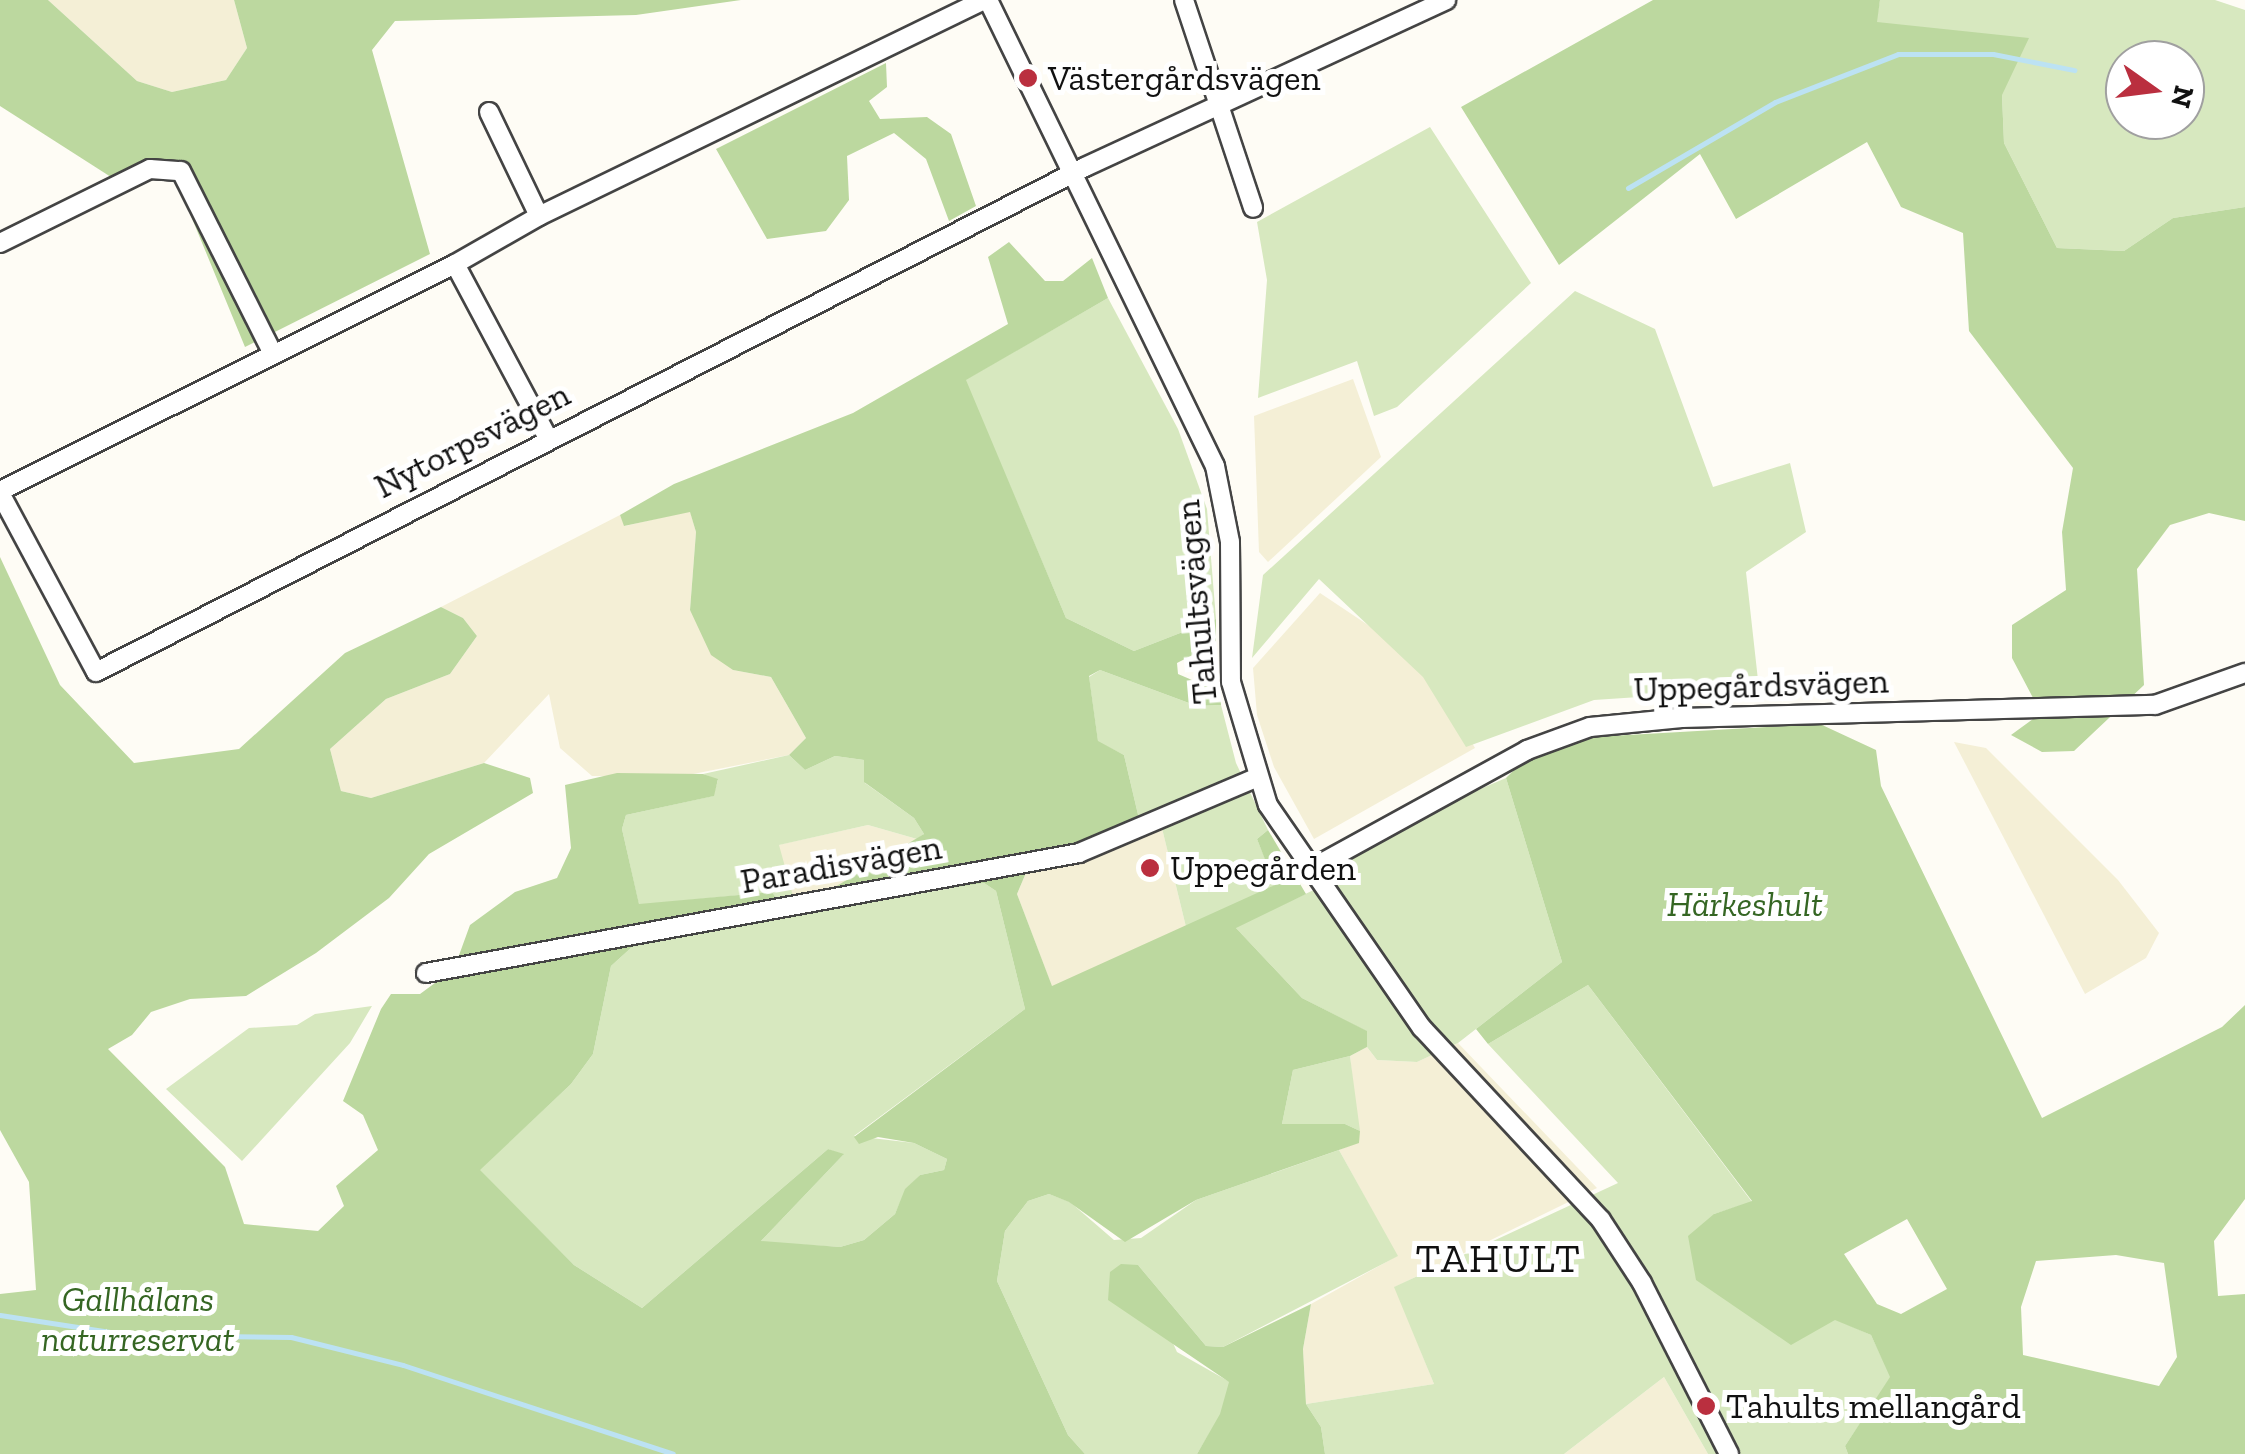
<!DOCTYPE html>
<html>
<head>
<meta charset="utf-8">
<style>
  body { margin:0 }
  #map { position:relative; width:2245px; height:1454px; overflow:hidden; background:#fefcf5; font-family:"Zilla Slab",serif }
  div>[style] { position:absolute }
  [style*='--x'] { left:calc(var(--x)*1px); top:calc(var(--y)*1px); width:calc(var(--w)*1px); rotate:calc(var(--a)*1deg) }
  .farmland>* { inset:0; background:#f4efd6 }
  .green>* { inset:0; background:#d7e8bf }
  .forest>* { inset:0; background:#bcd89f }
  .stream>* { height:5px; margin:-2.5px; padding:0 2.5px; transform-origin:2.5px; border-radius:2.5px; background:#bce2f3 }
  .roads { filter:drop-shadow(2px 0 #444) drop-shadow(-2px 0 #444) drop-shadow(0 2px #444) drop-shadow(0 -2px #444) }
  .street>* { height:18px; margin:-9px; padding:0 9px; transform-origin:9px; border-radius:9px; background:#fff }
  .dots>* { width:28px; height:28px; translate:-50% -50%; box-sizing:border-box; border:5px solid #fff; border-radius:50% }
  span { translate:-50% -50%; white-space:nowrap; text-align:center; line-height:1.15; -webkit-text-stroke:10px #fff; paint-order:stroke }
  .poi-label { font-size:35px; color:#111 }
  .left { translate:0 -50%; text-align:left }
  .street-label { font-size:35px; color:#111 }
  .park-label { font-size:35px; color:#356623; font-style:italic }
  .quarter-label { font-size:40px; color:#111; letter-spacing:2.5px }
  .north { position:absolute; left:2105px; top:40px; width:100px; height:100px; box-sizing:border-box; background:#fff; border:2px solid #a0a0a0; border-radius:50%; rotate:104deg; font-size:28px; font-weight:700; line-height:40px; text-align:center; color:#111 }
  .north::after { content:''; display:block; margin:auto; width:35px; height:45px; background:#ba2f3f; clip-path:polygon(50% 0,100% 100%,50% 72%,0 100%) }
</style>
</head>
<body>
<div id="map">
  <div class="farmland">
    <div style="clip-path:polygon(48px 0,234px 0,247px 48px,226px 80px,172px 92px,137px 81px)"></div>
    <div style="clip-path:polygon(1353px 379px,1381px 457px,1268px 562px,1259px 552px,1254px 416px)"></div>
    <div style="clip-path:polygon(690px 511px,696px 532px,690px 610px,733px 670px,771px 677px,806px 738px,789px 755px,678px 777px,592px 776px,560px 748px,549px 694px,484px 763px,371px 798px,341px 791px,330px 749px,386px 699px,450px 674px,477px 636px,463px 618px,441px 607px,620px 515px,625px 526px)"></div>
    <div style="clip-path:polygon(1320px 593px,1425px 663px,1475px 748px,1314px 839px,1274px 767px,1257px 715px,1253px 668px)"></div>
    <div style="clip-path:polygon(1954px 742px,1986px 748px,2118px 880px,2159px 933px,2146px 958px,2085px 994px)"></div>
    <div style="clip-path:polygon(1159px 816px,1186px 927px,1052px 987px,1017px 894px,1031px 861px)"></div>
    <div style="clip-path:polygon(868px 825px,917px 839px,810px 904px,824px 909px,798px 915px,778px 845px)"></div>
    <div style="clip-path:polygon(1458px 1043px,1597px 1188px,1395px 1287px,1434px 1384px,1306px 1404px,1303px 1349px,1311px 1304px,1397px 1256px,1339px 1150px,1359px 1142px,1350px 1056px,1367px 1047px,1377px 1060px,1417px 1062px)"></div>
    <div style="clip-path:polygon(1664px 1377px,1708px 1454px,1564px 1454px)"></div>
  </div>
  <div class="green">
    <div style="clip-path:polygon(evenodd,1880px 0,2215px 0,2245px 10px,2245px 207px,2173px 218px,2124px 251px,2057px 248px,2004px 143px,2002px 95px,1876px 22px,1880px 0,2125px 60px,2185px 60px,2185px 120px,2125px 120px,2125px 60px)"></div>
    <div style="clip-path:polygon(1430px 127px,1531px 283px,1397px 407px,1374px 416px,1357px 361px,1258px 398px,1267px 280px,1257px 222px)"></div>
    <div style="clip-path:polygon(1575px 291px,1655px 329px,1713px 487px,1790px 463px,1806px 532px,1746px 572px,1759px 689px,1594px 700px,1466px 747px,1423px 677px,1319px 579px,1252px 658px,1263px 575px)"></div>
    <div style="clip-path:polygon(1108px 298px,1178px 429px,1207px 509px,1216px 619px,1134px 651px,1066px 618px,965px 380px)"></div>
    <div style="clip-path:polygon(1100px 670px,1197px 706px,1221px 705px,1236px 763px,1268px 830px,1257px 839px,1276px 885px,1186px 927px,1159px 816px,1140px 823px,1124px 755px,1098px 742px,1089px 677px)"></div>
    <div style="clip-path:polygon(789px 755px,805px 770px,835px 756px,864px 760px,865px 783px,914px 818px,924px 834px,917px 839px,868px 825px,779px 845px,798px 914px,984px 883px,996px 891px,1025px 1009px,854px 1136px,914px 1143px,947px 1159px,944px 1170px,920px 1175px,906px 1189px,895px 1214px,864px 1240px,840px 1247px,760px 1242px,843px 1155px,828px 1149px,642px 1308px,574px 1265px,479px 1170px,571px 1084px,593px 1054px,611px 966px,632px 947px,769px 920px,771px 892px,639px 905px,622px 829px,626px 815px,713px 796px,718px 780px,703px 774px)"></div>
    <div style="clip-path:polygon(1506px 778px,1562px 962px,1458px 1043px,1417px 1062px,1377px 1060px,1367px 1047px,1366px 1031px,1302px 998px,1235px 927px,1350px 873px,1342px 857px,1419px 815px)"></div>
    <div style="clip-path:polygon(1588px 985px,1752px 1202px,1714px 1214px,1835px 1319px,1871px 1335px,1891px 1377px,1845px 1446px,1848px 1454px,1708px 1454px,1664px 1377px,1564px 1454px,1325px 1454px,1321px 1427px,1306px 1404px,1434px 1384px,1394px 1287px,1618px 1183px,1488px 1044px)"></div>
    <div style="clip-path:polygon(372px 1006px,350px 1043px,242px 1161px,166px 1089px,249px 1028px,297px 1025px,315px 1014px)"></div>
    <div style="clip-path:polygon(1350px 1056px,1360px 1131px,1345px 1124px,1282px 1124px,1293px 1070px)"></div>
    <div style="clip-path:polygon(1339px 1150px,1398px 1256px,1223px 1347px,1206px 1346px,1138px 1265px,1177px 1352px,1230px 1382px,1221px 1414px,1197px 1454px,1085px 1454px,1068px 1435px,997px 1281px,1005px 1231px,1028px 1201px,1049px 1194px,1070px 1202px,1114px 1240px,1141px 1238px,1196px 1200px)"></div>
  </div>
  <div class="forest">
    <div style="clip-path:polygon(0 0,48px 0,137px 81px,172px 92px,226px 80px,247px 48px,234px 0,741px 0,636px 15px,395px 21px,372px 50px,430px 254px,245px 347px,172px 170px,125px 186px,0 106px)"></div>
    <div style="clip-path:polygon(1653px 0,1880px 0,1877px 22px,2029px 38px,2002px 95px,2004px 143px,2057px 248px,2124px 251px,2173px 218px,2245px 207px,2245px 521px,2209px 513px,2170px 525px,2137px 569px,2144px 685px,2074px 751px,2042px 752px,2011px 735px,2041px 713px,2012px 658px,2012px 625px,2066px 590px,2062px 532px,2073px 468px,1969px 331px,1963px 233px,1901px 207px,1867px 142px,1736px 219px,1700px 154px,1559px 265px,1461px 107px)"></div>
    <div style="clip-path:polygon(886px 63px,887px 87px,869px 101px,880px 119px,927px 117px,951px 134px,976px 206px,949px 221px,926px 159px,894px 133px,847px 156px,849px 200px,826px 231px,767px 239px,716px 149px)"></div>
    <div style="clip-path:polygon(1009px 242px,1045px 281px,1063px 281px,1092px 258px,1108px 298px,966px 380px,1066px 618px,1134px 651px,1216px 619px,1216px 643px,1177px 663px,1178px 674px,1220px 692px,1221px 705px,1197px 706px,1100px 670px,1089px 676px,1098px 741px,1124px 755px,1140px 823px,1031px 861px,1017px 894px,1052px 986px,1275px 885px,1257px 839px,1268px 830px,1306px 894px,1236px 928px,1302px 998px,1367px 1031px,1367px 1047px,1350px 1056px,1293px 1070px,1282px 1124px,1345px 1124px,1360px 1131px,1359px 1143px,1196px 1200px,1125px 1242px,1069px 1202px,1049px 1194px,1028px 1201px,1005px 1231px,997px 1281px,1068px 1435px,1085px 1454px,0 1454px,0 1294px,36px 1290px,29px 1182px,0 1130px,0 557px,60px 685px,134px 763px,239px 749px,345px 653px,441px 607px,463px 618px,477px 636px,450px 674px,386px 699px,330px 749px,341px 791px,371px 798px,484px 763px,530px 778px,533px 793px,429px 854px,389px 898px,316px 953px,246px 996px,190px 999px,151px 1012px,132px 1035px,108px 1049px,225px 1167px,244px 1224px,318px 1231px,344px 1206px,336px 1186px,378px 1150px,363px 1115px,343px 1101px,381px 1009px,391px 994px,420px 994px,454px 969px,470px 925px,515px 892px,557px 878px,571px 848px,565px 785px,617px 773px,703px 774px,718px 779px,714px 796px,626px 815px,622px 829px,639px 904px,772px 892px,778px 902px,769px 920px,632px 947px,611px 966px,593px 1054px,571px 1084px,480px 1170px,574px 1265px,642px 1308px,828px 1149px,844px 1154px,761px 1241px,840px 1247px,864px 1240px,895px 1214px,905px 1189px,920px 1175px,944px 1170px,947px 1159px,914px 1143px,878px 1137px,859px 1144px,854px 1137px,1025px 1009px,996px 891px,984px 883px,824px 909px,808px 903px,924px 834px,914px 818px,864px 782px,864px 760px,835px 756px,805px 770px,789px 755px,806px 738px,771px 677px,733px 670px,711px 655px,690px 610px,696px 532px,690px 512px,624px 526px,620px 515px,674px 484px,853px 413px,1008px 324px,988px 257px)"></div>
    <div style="clip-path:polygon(evenodd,1820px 724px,1876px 750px,1881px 786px,2042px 1118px,2222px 1027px,2245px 1005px,2245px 1199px,2214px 1241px,2218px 1296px,2245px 1294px,2245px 1454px,1848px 1454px,1845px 1446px,1890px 1377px,1871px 1335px,1835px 1320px,1791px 1345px,1696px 1280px,1688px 1236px,1714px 1214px,1752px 1201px,1588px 985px,1488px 1044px,1476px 1029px,1562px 962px,1506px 778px,1526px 758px,1593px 737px,1820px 724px,1907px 1219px,1947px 1289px,1901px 1314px,1877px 1304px,1844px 1254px,1907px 1219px,1820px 724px,2116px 1255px,2164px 1263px,2177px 1357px,2159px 1386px,2023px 1355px,2021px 1307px,2036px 1261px,2116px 1255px)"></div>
    <div style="clip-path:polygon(1121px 1264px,1138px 1265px,1206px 1346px,1223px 1347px,1311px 1304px,1303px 1349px,1306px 1404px,1321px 1427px,1325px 1454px,1197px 1454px,1220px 1414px,1229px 1382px,1108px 1300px,1110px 1272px)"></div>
  </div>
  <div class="stream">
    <div style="--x:1628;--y:188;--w:170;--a:-30.3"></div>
    <div style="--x:1775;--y:102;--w:132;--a:-21.3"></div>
    <div style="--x:1898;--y:54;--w:95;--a:0"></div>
    <div style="--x:1993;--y:54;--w:83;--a:11.2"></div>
    <div style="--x:0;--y:1315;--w:131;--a:8.8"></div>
    <div style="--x:129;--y:1335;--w:162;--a:0.7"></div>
    <div style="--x:291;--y:1337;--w:115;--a:14"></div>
    <div style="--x:403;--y:1365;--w:284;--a:18.2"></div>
  </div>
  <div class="roads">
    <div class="street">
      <div style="--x:988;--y:0;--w:518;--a:64.03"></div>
      <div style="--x:1215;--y:466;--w:77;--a:78.8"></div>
      <div style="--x:1230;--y:542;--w:140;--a:89.6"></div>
      <div style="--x:1231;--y:682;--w:128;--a:73.3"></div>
      <div style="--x:1268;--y:805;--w:271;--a:55.4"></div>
      <div style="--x:1422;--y:1028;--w:262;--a:47"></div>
      <div style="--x:1601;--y:1220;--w:75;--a:56.9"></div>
      <div style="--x:1642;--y:1283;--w:192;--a:63"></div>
      <div style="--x:1184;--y:0;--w:219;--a:71.6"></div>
      <div style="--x:489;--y:112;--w:115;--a:64.3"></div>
      <div style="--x:0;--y:243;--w:167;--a:-26.3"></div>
      <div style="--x:150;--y:169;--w:31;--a:4"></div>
      <div style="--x:181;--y:171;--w:203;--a:63.3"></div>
      <div style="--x:455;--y:264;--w:195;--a:61.9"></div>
      <div style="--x:0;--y:491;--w:508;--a:-26.51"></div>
      <div style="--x:455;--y:264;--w:97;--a:-29.7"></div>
      <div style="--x:539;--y:216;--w:494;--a:-25.9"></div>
      <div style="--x:0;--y:493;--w:203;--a:61.8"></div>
      <div style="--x:96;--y:672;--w:1110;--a:-27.05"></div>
      <div style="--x:1085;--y:167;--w:398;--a:-24.8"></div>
      <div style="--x:1309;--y:870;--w:249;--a:-28.8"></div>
      <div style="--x:1527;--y:750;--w:67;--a:-20.1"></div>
      <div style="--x:1590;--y:727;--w:92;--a:-5.6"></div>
      <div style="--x:1682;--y:718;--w:473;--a:-1.6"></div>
      <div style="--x:2155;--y:705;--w:96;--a:-19.6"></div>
      <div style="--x:426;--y:973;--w:664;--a:-10.41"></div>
      <div style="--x:1079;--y:853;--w:192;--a:-23"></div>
    </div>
  </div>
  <div class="dots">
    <div style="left:1028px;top:78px;background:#ba2f3f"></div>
    <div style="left:1150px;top:868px;background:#ba2f3f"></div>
    <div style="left:1706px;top:1406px;background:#ba2f3f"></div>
  </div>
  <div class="poi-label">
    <span class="left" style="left:1048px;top:78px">Västergårdsvägen</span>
    <span class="left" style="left:1170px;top:868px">Uppegården</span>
    <span class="left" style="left:1726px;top:1406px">Tahults mellangård</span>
  </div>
  <div class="street-label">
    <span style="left:472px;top:440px;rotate:-27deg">Nytorpsvägen</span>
    <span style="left:1196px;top:602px;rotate:-95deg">Tahultsvägen</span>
    <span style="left:1761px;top:685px;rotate:-2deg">Uppegårdsvägen</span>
    <span style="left:841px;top:864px;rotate:-10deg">Paradisvägen</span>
  </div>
  <div class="park-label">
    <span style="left:1745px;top:904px">Härkeshult</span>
    <span style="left:138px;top:1319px">Gallhålans<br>naturreservat</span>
  </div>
  <div class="quarter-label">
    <span style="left:1499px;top:1258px">TAHULT</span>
  </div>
  <div class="north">N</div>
</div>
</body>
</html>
